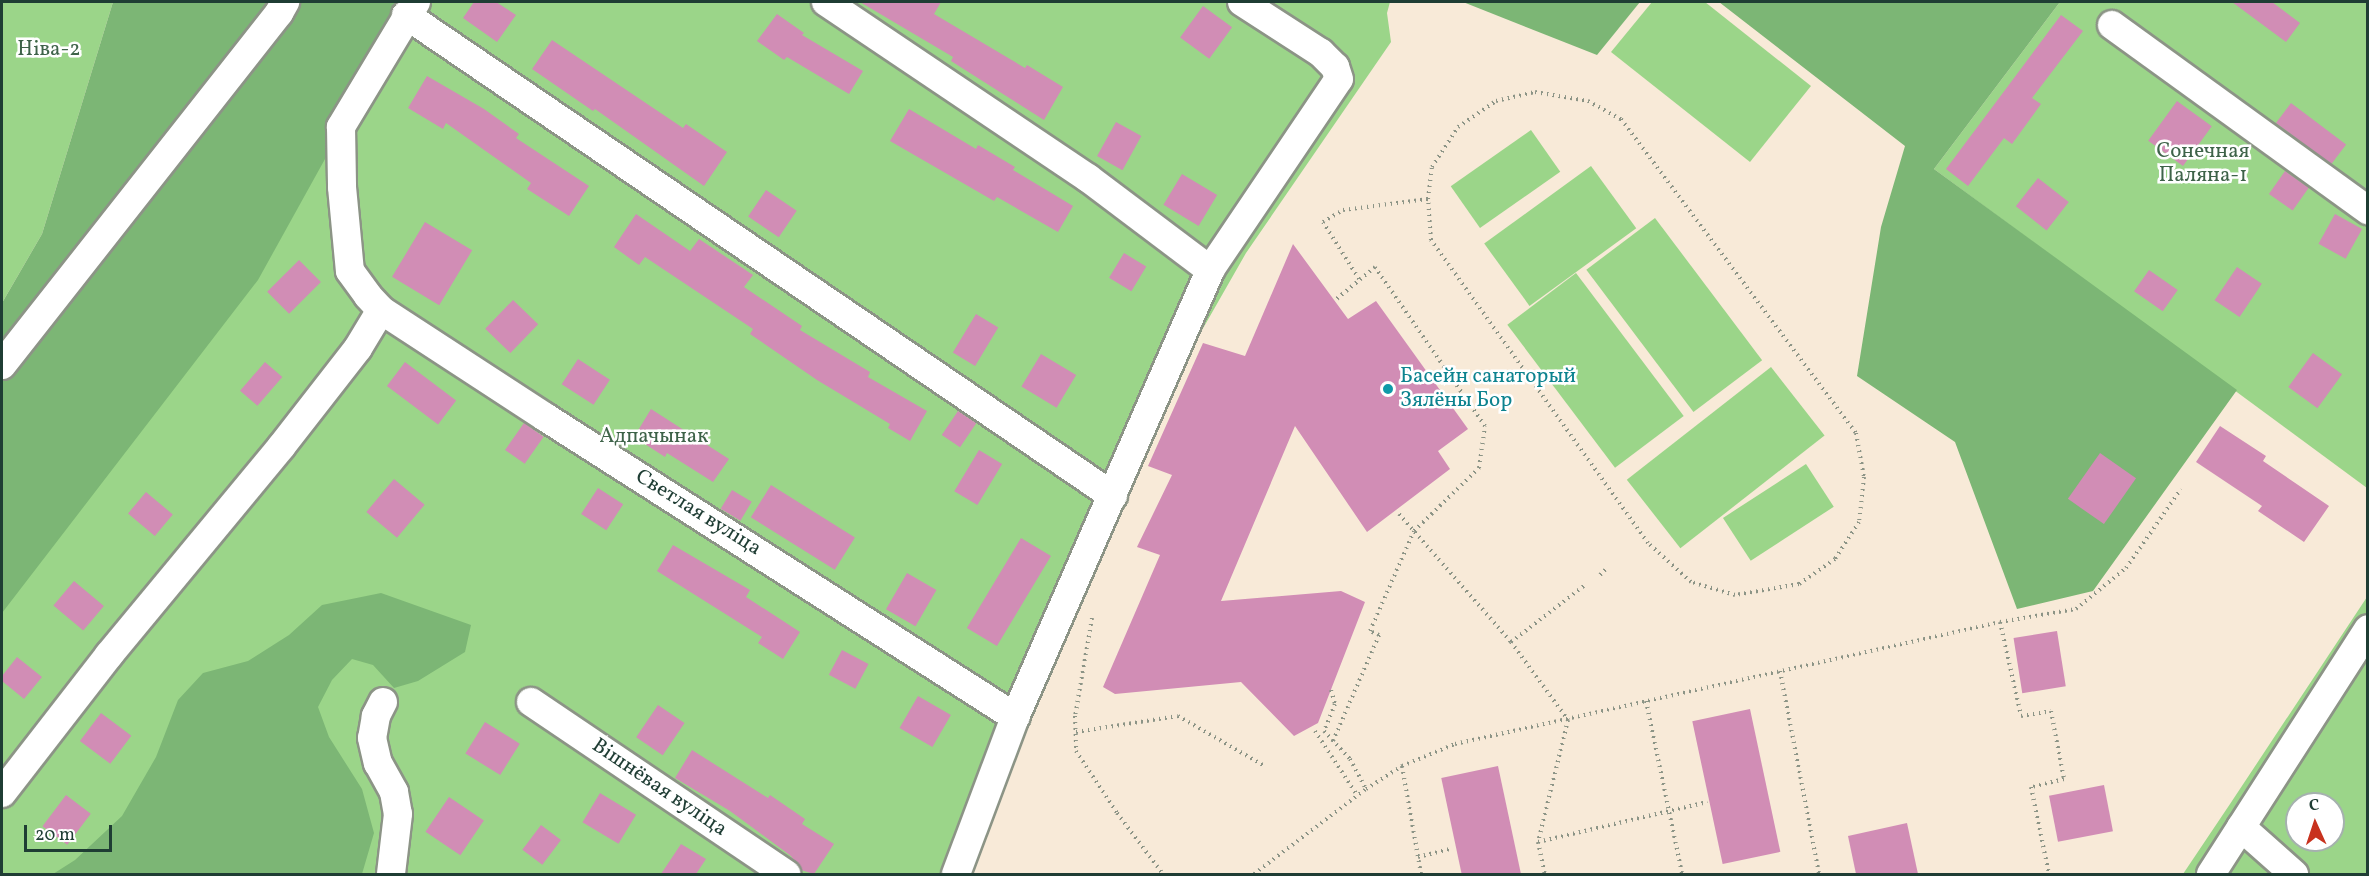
<!DOCTYPE html>
<html>
<head>
<meta charset="utf-8">
<style>
  body { margin:0 }
  #map { position:relative; width:2369px; height:876px; overflow:hidden; background:#f8ead8; font-family:Vollkorn,serif }
  div>[style] { position:absolute }
  [style*='--x'] { left:calc(var(--x)*1px); top:calc(var(--y)*1px); width:calc(var(--w)*1px); rotate:calc(var(--a)*1deg) }
  .green>* { inset:0; background:#9bd589; transform-origin:0 0 }
  .forest>* { inset:0; background:#7cb675 }
  .building>* { inset:0; background:#d18db5; transform-origin:0 0 }
  .path>* { height:4px; margin-top:-2px; transform-origin:0; background:repeating-linear-gradient(90deg,#8c9486 0 1.5px,transparent 0 6px) }
  .roads { filter:drop-shadow(2px 0 #8c9486) drop-shadow(-2px 0 #8c9486) drop-shadow(0 2px #8c9486) drop-shadow(0 -2px #8c9486) }
  .minor>* { height:28px; margin:-14px; padding:0 14px; transform-origin:14px; border-radius:14px; background:#fff }
  .dots>* { width:16px; height:16px; translate:-50% -50%; box-sizing:border-box; border:3px solid #fff; border-radius:50% }
  span { translate:-50% -50%; white-space:nowrap; text-align:center; line-height:1.15; -webkit-text-stroke:5px #fff; paint-order:stroke }
  .park-label { font-size:21px; color:#3e6349 }
  .culture-label { font-size:21px; color:#0d838f }
  .left { translate:0 -50%; text-align:left }
  .street-label { font-size:21px; color:#1f3d34 }
  .frame { position:absolute; inset:0; border:3px solid #1f3d34; pointer-events:none }
  .north { position:absolute; left:2285px; top:792px; width:60px; height:60px; box-sizing:border-box; background:#fff; border:2px solid #a5b1ae; border-radius:50%; rotate:357deg; font-size:16px; font-weight:700; line-height:24px; text-align:center; color:#1f3d34 }
  .north::after { content:''; display:block; margin:auto; width:21px; height:27px; background:#c8321e; clip-path:polygon(50% 0,100% 100%,50% 72%,0 100%) }
  .scale { position:absolute; left:24px; top:825px; width:88px; height:27px; box-sizing:border-box; border:3px solid #1f3d34; border-top:0; padding-left:8px; font-size:18px; line-height:21px; white-space:nowrap; color:#1f3d34; -webkit-text-stroke:4px #fff; paint-order:stroke }
</style>
</head>
<body>
<div id="map">
  <div class="green">
    <div style="clip-path:polygon(2px 2px,113px 2px,42px 234px,2px 303px)"></div>
    <div style="clip-path:polygon(398px 2px,1390px 2px,1387px 13px,1391px 42px,1246px 253px,1165px 395px,1027px 720px,970px 874px,2px 874px,2px 553px)"></div>
    <div style="clip-path:polygon(1652px 2px,1705px 2px,1811px 86px,1750px 162px,1611px 52px)"></div>
    <div style="clip-path:polygon(2060px 2px,2367px 2px,2367px 488px,1934px 169px)"></div>
    <div style="left:1531px;top:130px;width:51px;height:98px;rotate:55deg"></div>
    <div style="left:1591px;top:166px;width:77px;height:132px;rotate:54deg"></div>
    <div style="left:1655px;top:218px;width:178px;height:86px;rotate:53deg"></div>
    <div style="left:1576px;top:273px;width:179px;height:86px;rotate:53deg"></div>
    <div style="left:1771px;top:367px;width:87px;height:183px;rotate:52deg"></div>
    <div style="left:1806px;top:464px;width:51px;height:99px;rotate:57deg"></div>
    <div style="clip-path:polygon(evenodd,2367px 597px,2367px 874px,2183px 874px,2230px 804px,2367px 597px,2297px 804px,2333px 804px,2333px 840px,2297px 840px,2297px 804px)"></div>
  </div>
  <div class="forest">
    <div style="clip-path:polygon(113px 2px,412px 2px,258px 280px,2px 613px,2px 303px,42px 234px)"></div>
    <div style="clip-path:polygon(1463px 2px,1640px 2px,1597px 55px)"></div>
    <div style="clip-path:polygon(1719px 2px,2060px 2px,1934px 169px,2237px 390px,2093px 591px,2017px 609px,1955px 442px,1857px 376px,1881px 227px,1905px 146px)"></div>
    <div style="clip-path:polygon(381px 593px,471px 625px,465px 652px,418px 681px,394px 688px,373px 665px,352px 659px,332px 680px,318px 707px,329px 737px,362px 789px,374px 833px,362px 874px,53px 874px,75px 860px,122px 816px,156px 757px,178px 700px,203px 673px,248px 661px,289px 635px,322px 605px)"></div>
  </div>
  <div class="building">
    <div style="clip-path:polygon(474px 2px,496px 2px,516px 15px,497px 42px,463px 18px)"></div>
    <div style="clip-path:polygon(860px 2px,941px 2px,934px 14px,1025px 68px,1027px 65px,1063px 87px,1044px 120px,951px 61px,953px 57px)"></div>
    <div style="clip-path:polygon(2232px 2px,2272px 2px,2300px 23px,2286px 42px)"></div>
    <div style="left:1203px;top:6px;width:36px;height:39px;rotate:36deg"></div>
    <div style="clip-path:polygon(777px 14px,804px 33px,802px 35px,863px 71px,849px 94px,787px 57px,784px 60px,757px 41px)"></div>
    <div style="clip-path:polygon(2061px 15px,2083px 31px,2032px 98px,2041px 104px,2012px 144px,2004px 138px,1968px 186px,1946px 169px)"></div>
    <div style="clip-path:polygon(552px 40px,683px 128px,686px 124px,727px 152px,704px 186px,595px 109px,593px 111px,532px 69px)"></div>
    <div style="clip-path:polygon(427px 76px,484px 109px,519px 134px,516px 138px,589px 186px,569px 216px,527px 189px,531px 183px,446px 123px,443px 129px,408px 108px)"></div>
    <div style="left:2177px;top:101px;width:43px;height:49px;rotate:36deg"></div>
    <div style="left:2291px;top:103px;width:69px;height:25px;rotate:37deg"></div>
    <div style="clip-path:polygon(909px 109px,976px 149px,978px 145px,1015px 167px,1013px 170px,1073px 206px,1058px 232px,997px 197px,994px 201px,890px 141px)"></div>
    <div style="left:1116px;top:122px;width:29px;height:39px;rotate:29deg"></div>
    <div style="left:2285px;top:171px;width:29px;height:28px;rotate:35deg"></div>
    <div style="left:1182px;top:174px;width:41px;height:36px;rotate:31deg"></div>
    <div style="left:2038px;top:178px;width:39px;height:36px;rotate:38deg"></div>
    <div style="left:766px;top:190px;width:37px;height:32px;rotate:34deg"></div>
    <div style="clip-path:polygon(636px 214px,690px 251px,699px 239px,753px 275px,744px 287px,802px 326px,800px 330px,870px 372px,868px 377px,927px 411px,910px 441px,888px 428px,890px 424px,817px 380px,750px 334px,753px 329px,645px 257px,639px 265px,614px 247px)"></div>
    <div style="left:2335px;top:214px;width:31px;height:34px;rotate:29deg"></div>
    <div style="left:425px;top:222px;width:55px;height:64px;rotate:31deg"></div>
    <div style="clip-path:polygon(1293px 244px,1348px 319px,1376px 301px,1468px 429px,1438px 451px,1450px 469px,1367px 532px,1295px 426px,1221px 601px,1341px 591px,1365px 602px,1318px 723px,1294px 736px,1241px 682px,1115px 694px,1103px 687px,1160px 555px,1137px 547px,1172px 475px,1148px 466px,1203px 343px,1245px 356px)"></div>
    <div style="left:1124px;top:253px;width:26px;height:29px;rotate:31deg"></div>
    <div style="left:299px;top:260px;width:31px;height:45px;rotate:45deg"></div>
    <div style="left:2237px;top:267px;width:30px;height:40px;rotate:34deg"></div>
    <div style="left:2149px;top:270px;width:35px;height:26px;rotate:35deg"></div>
    <div style="left:513px;top:300px;width:35px;height:40px;rotate:44deg"></div>
    <div style="left:976px;top:314px;width:26px;height:45px;rotate:31deg"></div>
    <div style="left:2313px;top:353px;width:36px;height:42px;rotate:36deg"></div>
    <div style="left:1041px;top:354px;width:41px;height:38px;rotate:31deg"></div>
    <div style="left:578px;top:359px;width:38px;height:30px;rotate:33deg"></div>
    <div style="left:265px;top:362px;width:23px;height:38px;rotate:41deg"></div>
    <div style="left:405px;top:362px;width:64px;height:30px;rotate:37deg"></div>
    <div style="clip-path:polygon(651px 409px,729px 459px,713px 482px,667px 453px,665px 457px,634px 437px)"></div>
    <div style="left:958px;top:411px;width:22px;height:29px;rotate:34deg"></div>
    <div style="left:524px;top:423px;width:24px;height:33px;rotate:35deg"></div>
    <div style="clip-path:polygon(2220px 426px,2266px 456px,2263px 461px,2329px 506px,2304px 542px,2258px 511px,2262px 506px,2196px 462px)"></div>
    <div style="left:979px;top:450px;width:27px;height:48px;rotate:31deg"></div>
    <div style="left:2100px;top:453px;width:44px;height:56px;rotate:35deg"></div>
    <div style="left:394px;top:479px;width:40px;height:43px;rotate:40deg"></div>
    <div style="left:771px;top:485px;width:99px;height:38px;rotate:32deg"></div>
    <div style="left:598px;top:488px;width:30px;height:31px;rotate:33deg"></div>
    <div style="left:732px;top:490px;width:23px;height:22px;rotate:31deg"></div>
    <div style="left:146px;top:492px;width:35px;height:28px;rotate:40deg"></div>
    <div style="left:1021px;top:538px;width:35px;height:105px;rotate:31deg"></div>
    <div style="clip-path:polygon(673px 545px,750px 590px,746px 597px,800px 632px,783px 659px,758px 643px,762px 637px,657px 571px)"></div>
    <div style="left:907px;top:573px;width:34px;height:42px;rotate:30deg"></div>
    <div style="left:74px;top:581px;width:39px;height:32px;rotate:40deg"></div>
    <div style="left:2057px;top:631px;width:56px;height:44px;rotate:81deg"></div>
    <div style="left:842px;top:650px;width:30px;height:28px;rotate:28deg"></div>
    <div style="clip-path:polygon(17px 657px,42px 677px,24px 699px,2px 681px,2px 676px)"></div>
    <div style="left:918px;top:696px;width:38px;height:37px;rotate:30deg"></div>
    <div style="left:658px;top:705px;width:32px;height:39px;rotate:34deg"></div>
    <div style="left:1750px;top:709px;width:146px;height:59px;rotate:78deg"></div>
    <div style="left:101px;top:713px;width:38px;height:35px;rotate:37deg"></div>
    <div style="left:485px;top:722px;width:41px;height:37px;rotate:32deg"></div>
    <div style="clip-path:polygon(692px 750px,768px 798px,770px 795px,805px 819px,802px 824px,834px 844px,814px 874px,801px 870px,791px 856px,730px 811px,675px 778px)"></div>
    <div style="left:1498px;top:766px;width:110px;height:58px;rotate:78deg"></div>
    <div style="left:2104px;top:785px;width:47px;height:56px;rotate:79deg"></div>
    <div style="left:600px;top:793px;width:42px;height:34px;rotate:31deg"></div>
    <div style="left:66px;top:795px;width:31px;height:39px;rotate:37deg"></div>
    <div style="left:449px;top:797px;width:42px;height:42px;rotate:34deg"></div>
    <div style="clip-path:polygon(1907px 823px,1918px 874px,1856px 874px,1848px 836px)"></div>
    <div style="left:541px;top:825px;width:25px;height:31px;rotate:37deg"></div>
    <div style="clip-path:polygon(681px 844px,706px 859px,696px 874px,661px 874px)"></div>
  </div>
  <div class="path">
    <div style="--x:1535;--y:92;--w:54;--a:9.6"></div>
    <div style="--x:1588;--y:101;--w:38;--a:29"></div>
    <div style="--x:1621;--y:119;--w:392;--a:53.2"></div>
    <div style="--x:1856;--y:433;--w:45;--a:79.7"></div>
    <div style="--x:1864;--y:477;--w:45;--a:96.3"></div>
    <div style="--x:1859;--y:522;--w:44;--a:123"></div>
    <div style="--x:1835;--y:559;--w:44;--a:145.2"></div>
    <div style="--x:1799;--y:584;--w:65;--a:170.2"></div>
    <div style="--x:1735;--y:595;--w:46;--a:-163.5"></div>
    <div style="--x:1691;--y:582;--w:58;--a:-137.8"></div>
    <div style="--x:1648;--y:543;--w:373;--a:-125.6"></div>
    <div style="--x:1431;--y:240;--w:41;--a:-94.2"></div>
    <div style="--x:1428;--y:199;--w:32;--a:-83"></div>
    <div style="--x:1432;--y:167;--w:48;--a:-57"></div>
    <div style="--x:1458;--y:127;--w:46;--a:-34.4"></div>
    <div style="--x:1496;--y:101;--w:40;--a:-13"></div>
    <div style="--x:1359;--y:279;--w:67;--a:-122.3"></div>
    <div style="--x:1323;--y:222;--w:23;--a:-31"></div>
    <div style="--x:1343;--y:210;--w:86;--a:-7.4"></div>
    <div style="--x:1399;--y:514;--w:170;--a:48.8"></div>
    <div style="--x:1511;--y:642;--w:97;--a:53.8"></div>
    <div style="--x:1568;--y:720;--w:126;--a:103.8"></div>
    <div style="--x:1538;--y:842;--w:33;--a:78"></div>
    <div style="--x:1600;--y:575;--w:10;--a:-45"></div>
    <div style="--x:1092;--y:618;--w:99;--a:99.8"></div>
    <div style="--x:1075;--y:716;--w:35;--a:88"></div>
    <div style="--x:1076;--y:751;--w:74;--a:56.5"></div>
    <div style="--x:1117;--y:813;--w:76;--a:53"></div>
    <div style="--x:2000;--y:622;--w:96;--a:77.4"></div>
    <div style="--x:2021;--y:716;--w:30;--a:-9"></div>
    <div style="--x:2051;--y:711;--w:69;--a:79.2"></div>
    <div style="--x:2064;--y:779;--w:34;--a:166"></div>
    <div style="--x:2031;--y:787;--w:89;--a:78.3"></div>
    <div style="--x:1511;--y:642;--w:93;--a:-37.6"></div>
    <div style="--x:1780;--y:671;--w:207;--a:79.1"></div>
    <div style="--x:1331;--y:690;--w:15;--a:74"></div>
    <div style="--x:1335;--y:704;--w:29;--a:112"></div>
    <div style="--x:1324;--y:731;--w:38;--a:47"></div>
    <div style="--x:1350;--y:759;--w:34;--a:62"></div>
    <div style="--x:1646;--y:701;--w:177;--a:78.2"></div>
    <div style="--x:1315;--y:731;--w:77;--a:56.7"></div>
    <div style="--x:1076;--y:732;--w:103;--a:-8.9"></div>
    <div style="--x:1178;--y:716;--w:98;--a:30"></div>
    <div style="--x:1333;--y:741;--w:116;--a:-66.5"></div>
    <div style="--x:1379;--y:635;--w:10;--a:-156"></div>
    <div style="--x:1370;--y:631;--w:109;--a:-66.3"></div>
    <div style="--x:1414;--y:531;--w:91;--a:-44.1"></div>
    <div style="--x:1479;--y:468;--w:42;--a:-81.9"></div>
    <div style="--x:1485;--y:426;--w:193;--a:-124.7"></div>
    <div style="--x:1375;--y:267;--w:53;--a:140.3"></div>
    <div style="--x:1402;--y:766;--w:110;--a:80"></div>
    <div style="--x:1538;--y:842;--w:174;--a:-13.3"></div>
    <div style="--x:1418;--y:857;--w:33;--a:-14"></div>
    <div style="--x:1254;--y:874;--w:141;--a:-37.2"></div>
    <div style="--x:1366;--y:789;--w:43;--a:-32.6"></div>
    <div style="--x:1402;--y:766;--w:57;--a:-22.5"></div>
    <div style="--x:1455;--y:744;--w:558;--a:-12.62"></div>
    <div style="--x:2000;--y:622;--w:77;--a:-9.7"></div>
    <div style="--x:2076;--y:609;--w:65;--a:-39.4"></div>
    <div style="--x:2126;--y:568;--w:96;--a:-55.2"></div>
  </div>
  <div class="roads">
    <div class="minor">
      <div style="--x:416;--y:2;--w:146;--a:121"></div>
      <div style="--x:341;--y:127;--w:60;--a:89"></div>
      <div style="--x:342;--y:187;--w:84;--a:84.6"></div>
      <div style="--x:350;--y:271;--w:31;--a:54"></div>
      <div style="--x:368;--y:296;--w:19;--a:47"></div>
      <div style="--x:381;--y:310;--w:196;--a:33.1"></div>
      <div style="--x:545;--y:417;--w:558;--a:32.55"></div>
      <div style="--x:826;--y:2;--w:316;--a:33.9"></div>
      <div style="--x:1088;--y:178;--w:153;--a:37"></div>
      <div style="--x:406;--y:15;--w:855;--a:34.23"></div>
      <div style="--x:2112;--y:25;--w:316;--a:35.9"></div>
      <div style="--x:2;--y:365;--w:448;--a:-51.8"></div>
      <div style="--x:279;--y:13;--w:13;--a:-61"></div>
      <div style="--x:383;--y:702;--w:16;--a:117"></div>
      <div style="--x:376;--y:716;--w:22;--a:100"></div>
      <div style="--x:372;--y:738;--w:26;--a:77"></div>
      <div style="--x:378;--y:763;--w:33;--a:61"></div>
      <div style="--x:394;--y:792;--w:22;--a:80"></div>
      <div style="--x:398;--y:814;--w:60;--a:96.7"></div>
      <div style="--x:531;--y:702;--w:308;--a:34"></div>
      <div style="--x:2;--y:793;--w:175;--a:-52.2"></div>
      <div style="--x:109;--y:655;--w:270;--a:-50.4"></div>
      <div style="--x:281;--y:447;--w:125;--a:-52.1"></div>
      <div style="--x:358;--y:348;--w:44;--a:-58.8"></div>
      <div style="--x:2241;--y:827;--w:71;--a:41.6"></div>
      <div style="--x:956;--y:874;--w:168;--a:-69.4"></div>
      <div style="--x:1015;--y:717;--w:488;--a:-66.4"></div>
      <div style="--x:1210;--y:270;--w:230;--a:-56"></div>
      <div style="--x:1339;--y:79;--w:13;--a:-108"></div>
      <div style="--x:1335;--y:67;--w:20;--a:-135"></div>
      <div style="--x:1321;--y:53;--w:94;--a:-147.2"></div>
      <div style="--x:2211;--y:874;--w:291;--a:-57.3"></div>
    </div>
  </div>
  <div class="dots">
    <div style="left:1388px;top:389px;background:#0f9aa8"></div>
  </div>
  <div class="park-label">
    <span style="left:49px;top:50px">Ніва-2</span>
    <span style="left:2203px;top:164px">Сонечная<br>Паляна-1</span>
    <span style="left:654px;top:437px">Адпачынак</span>
  </div>
  <div class="culture-label">
    <span class="left" style="left:1400px;top:389px">Басейн санаторый<br>Зялёны Бор</span>
  </div>
  <div class="street-label">
    <span style="left:698px;top:513px;rotate:32deg">Светлая вуліца</span>
    <span style="left:659px;top:788px;rotate:34deg">Вішнёвая вуліца</span>
  </div>
  <div class="frame"></div>
  <div class="north">С</div>
  <div class="scale">20 m</div>
</div>
</body>
</html>
